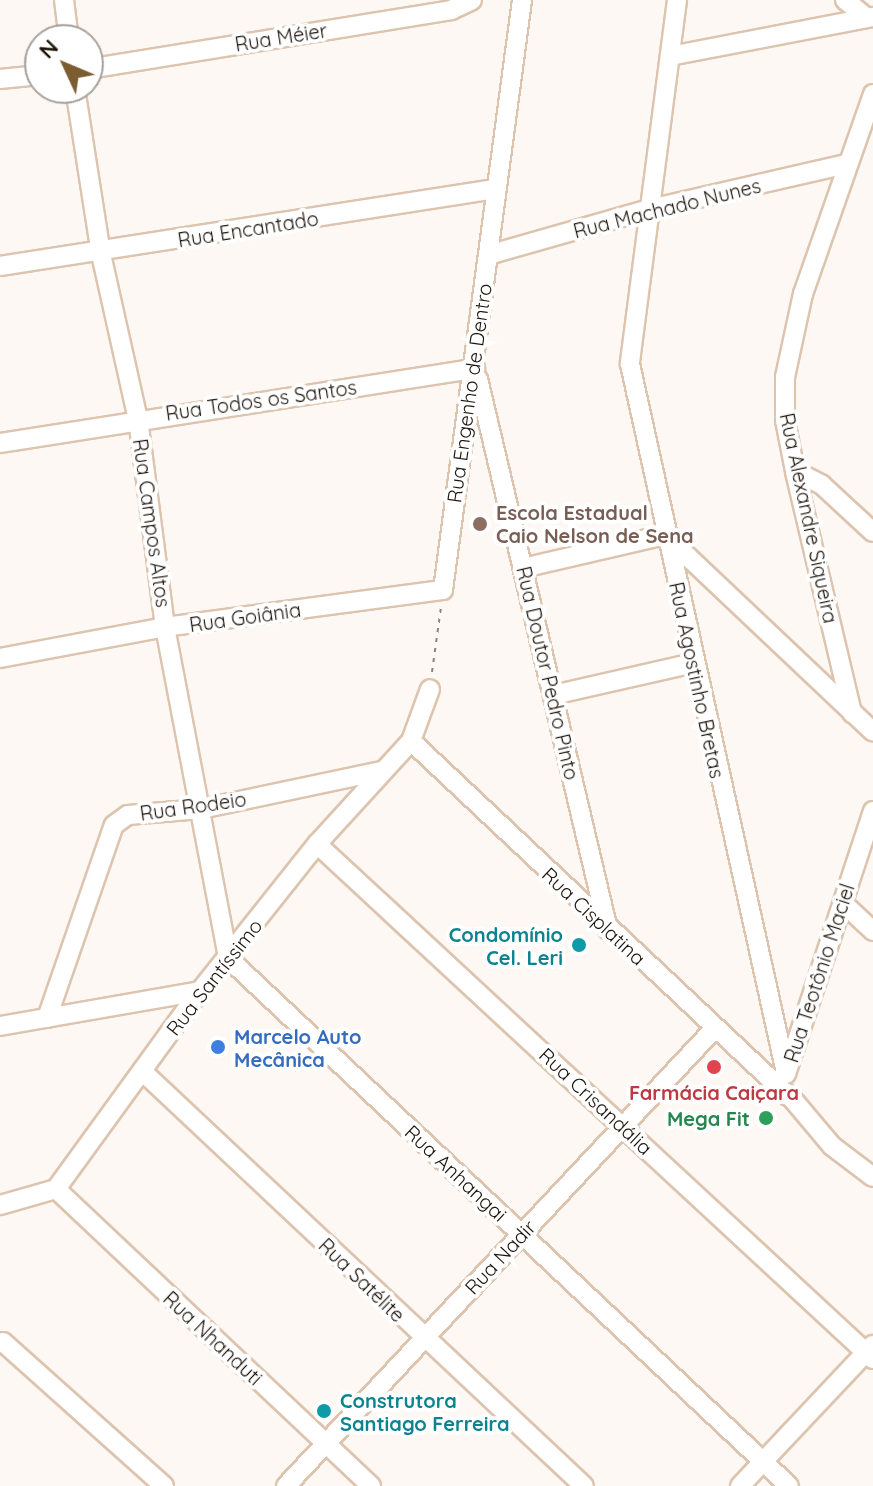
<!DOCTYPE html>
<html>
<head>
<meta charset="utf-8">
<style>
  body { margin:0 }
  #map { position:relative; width:873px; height:1486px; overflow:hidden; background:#fdf8f3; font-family:Quicksand,sans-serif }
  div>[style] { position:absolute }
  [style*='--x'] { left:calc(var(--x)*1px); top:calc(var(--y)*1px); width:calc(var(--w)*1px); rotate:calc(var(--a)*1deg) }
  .path>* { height:2px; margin-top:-1px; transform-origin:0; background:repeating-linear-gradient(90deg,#8b847e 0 4px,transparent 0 10px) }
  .roads { filter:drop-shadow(2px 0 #dcc4af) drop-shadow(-2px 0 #dcc4af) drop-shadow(0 2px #dcc4af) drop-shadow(0 -2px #dcc4af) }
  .minor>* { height:18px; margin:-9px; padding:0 9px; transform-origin:9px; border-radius:9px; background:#fff }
  .dots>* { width:22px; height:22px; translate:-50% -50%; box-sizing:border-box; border:4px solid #fff; border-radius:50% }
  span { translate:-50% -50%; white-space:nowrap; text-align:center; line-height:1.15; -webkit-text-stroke:8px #fff; paint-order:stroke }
  .street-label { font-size:20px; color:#1d150d }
  .education-label { font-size:20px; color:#785e54; font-weight:700 }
  .left { translate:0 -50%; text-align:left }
  .culture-label { font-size:20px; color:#0d838f; font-weight:700 }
  .right { translate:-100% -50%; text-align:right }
  .shop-label { font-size:20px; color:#366cbe; font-weight:700 }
  .health-label { font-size:20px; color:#be3a42; font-weight:700 }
  .leisure-label { font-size:20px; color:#27864d; font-weight:700 }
  .north { position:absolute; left:24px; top:24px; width:80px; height:80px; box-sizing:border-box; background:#fff; border:2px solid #a5a19e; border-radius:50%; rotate:314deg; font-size:22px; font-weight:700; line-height:32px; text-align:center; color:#1d150d }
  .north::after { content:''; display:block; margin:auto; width:28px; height:36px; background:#7c5d32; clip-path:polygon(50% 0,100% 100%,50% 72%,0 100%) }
</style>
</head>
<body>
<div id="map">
  <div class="path">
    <div style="--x:432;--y:672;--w:66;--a:-82.1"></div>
  </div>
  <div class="roads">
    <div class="minor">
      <div style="--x:64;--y:0;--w:40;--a:82.9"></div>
      <div style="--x:677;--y:0;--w:367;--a:97.4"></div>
      <div style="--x:630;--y:364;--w:726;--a:77.59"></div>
      <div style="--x:845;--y:0;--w:28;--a:39"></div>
      <div style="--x:670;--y:56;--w:207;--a:-10.9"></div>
      <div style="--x:88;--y:69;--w:368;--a:-9.2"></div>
      <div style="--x:451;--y:10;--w:23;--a:-25"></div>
      <div style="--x:0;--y:79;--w:40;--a:-5.7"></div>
      <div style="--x:75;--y:88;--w:168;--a:81.1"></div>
      <div style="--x:101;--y:254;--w:169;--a:77.4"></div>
      <div style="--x:138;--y:419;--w:210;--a:82.6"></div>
      <div style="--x:165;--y:627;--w:337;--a:79.2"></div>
      <div style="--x:228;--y:958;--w:770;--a:43.26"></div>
      <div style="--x:488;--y:255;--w:168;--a:-15.9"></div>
      <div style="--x:650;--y:209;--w:202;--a:-12.9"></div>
      <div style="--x:0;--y:266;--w:501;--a:-8.84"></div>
      <div style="--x:478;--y:379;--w:566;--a:76.72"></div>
      <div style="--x:0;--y:443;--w:481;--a:-8.9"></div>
      <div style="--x:795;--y:471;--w:30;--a:27"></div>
      <div style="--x:822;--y:485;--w:69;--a:42.7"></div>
      <div style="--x:665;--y:535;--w:286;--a:43.4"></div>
      <div style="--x:523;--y:568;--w:146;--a:-13.1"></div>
      <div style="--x:0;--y:658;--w:168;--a:-10.6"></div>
      <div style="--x:165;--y:627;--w:280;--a:-7.6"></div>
      <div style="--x:443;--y:590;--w:595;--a:-82.37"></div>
      <div style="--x:553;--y:695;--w:145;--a:-12.8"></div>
      <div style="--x:852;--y:713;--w:249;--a:-103.3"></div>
      <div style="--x:795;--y:471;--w:52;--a:-101.1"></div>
      <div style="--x:785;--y:420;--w:43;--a:-90"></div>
      <div style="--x:785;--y:377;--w:85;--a:-77.8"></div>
      <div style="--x:803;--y:294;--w:212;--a:-70.7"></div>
      <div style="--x:411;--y:741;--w:527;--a:43.23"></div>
      <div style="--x:795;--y:1102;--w:57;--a:49.9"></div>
      <div style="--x:832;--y:1146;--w:51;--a:37.1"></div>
      <div style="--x:317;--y:844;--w:758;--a:42.81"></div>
      <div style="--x:843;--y:903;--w:41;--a:43"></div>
      <div style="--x:47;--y:1018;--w:204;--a:-70.9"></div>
      <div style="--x:114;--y:825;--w:17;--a:-36"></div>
      <div style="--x:128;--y:815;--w:73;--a:-4.7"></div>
      <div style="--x:201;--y:809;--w:184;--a:-11.9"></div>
      <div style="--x:0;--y:1026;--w:203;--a:-9.9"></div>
      <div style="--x:142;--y:1071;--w:606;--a:43.2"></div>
      <div style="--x:786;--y:1074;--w:277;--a:-71.7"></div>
      <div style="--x:56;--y:1189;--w:245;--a:-54"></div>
      <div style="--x:200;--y:991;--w:188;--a:-51.5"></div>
      <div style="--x:317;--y:844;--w:139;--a:-47.6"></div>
      <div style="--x:411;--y:741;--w:55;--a:-69.9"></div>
      <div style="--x:56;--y:1189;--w:433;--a:43.3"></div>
      <div style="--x:0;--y:1205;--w:58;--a:-15.9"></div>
      <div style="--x:3;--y:1342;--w:216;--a:41.8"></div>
      <div style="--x:286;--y:1486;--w:628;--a:-46.87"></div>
      <div style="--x:740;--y:1486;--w:194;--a:-46.7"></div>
    </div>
  </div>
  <div class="dots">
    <div style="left:480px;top:524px;background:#8d6e63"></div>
    <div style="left:579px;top:945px;background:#0f9aa8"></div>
    <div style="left:218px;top:1047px;background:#3f7fe0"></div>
    <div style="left:714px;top:1067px;background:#e0444e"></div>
    <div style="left:766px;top:1118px;background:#2e9e5b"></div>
    <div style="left:324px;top:1411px;background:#0f9aa8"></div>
  </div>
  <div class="street-label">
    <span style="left:281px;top:37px;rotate:-9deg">Rua Méier</span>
    <span style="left:667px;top:208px;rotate:-14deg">Rua Machado Nunes</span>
    <span style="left:248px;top:229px;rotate:-9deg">Rua Encantado</span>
    <span style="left:469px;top:393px;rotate:-82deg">Rua Engenho de Dentro</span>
    <span style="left:261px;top:400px;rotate:-8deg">Rua Todos os Santos</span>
    <span style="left:809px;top:518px;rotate:78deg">Rua Alexandre Siqueira</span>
    <span style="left:152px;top:523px;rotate:82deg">Rua Campos Altos</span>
    <span style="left:245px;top:617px;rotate:-8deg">Rua Goiânia</span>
    <span style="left:548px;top:673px;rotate:77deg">Rua Doutor Pedro Pinto</span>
    <span style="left:697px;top:680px;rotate:78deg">Rua Agostinho Bretas</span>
    <span style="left:193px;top:806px;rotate:-8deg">Rua Rodeio</span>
    <span style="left:594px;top:916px;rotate:43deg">Rua Cisplatina</span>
    <span style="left:819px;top:973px;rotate:-72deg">Rua Teotônio Maciel</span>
    <span style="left:214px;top:977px;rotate:-52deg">Rua Santíssimo</span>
    <span style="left:596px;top:1101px;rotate:43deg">Rua Crisandália</span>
    <span style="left:456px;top:1173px;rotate:43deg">Rua Anhangai</span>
    <span style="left:500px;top:1257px;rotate:-47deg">Rua Nadir</span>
    <span style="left:362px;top:1280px;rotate:44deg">Rua Satélite</span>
    <span style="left:213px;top:1338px;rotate:43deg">Rua Nhanduti</span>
  </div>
  <div class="education-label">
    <span class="left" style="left:496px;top:524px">Escola Estadual<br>Caio Nelson de Sena</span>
  </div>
  <div class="culture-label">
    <span class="right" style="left:563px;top:946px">Condomínio<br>Cel. Leri</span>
    <span class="left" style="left:340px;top:1412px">Construtora<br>Santiago Ferreira</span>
  </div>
  <div class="shop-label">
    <span class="left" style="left:234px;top:1048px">Marcelo Auto<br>Mecânica</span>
  </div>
  <div class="health-label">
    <span style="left:714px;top:1092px">Farmácia Caiçara</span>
  </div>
  <div class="leisure-label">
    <span class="right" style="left:750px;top:1118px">Mega Fit</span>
  </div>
  <div class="north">N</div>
</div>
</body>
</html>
